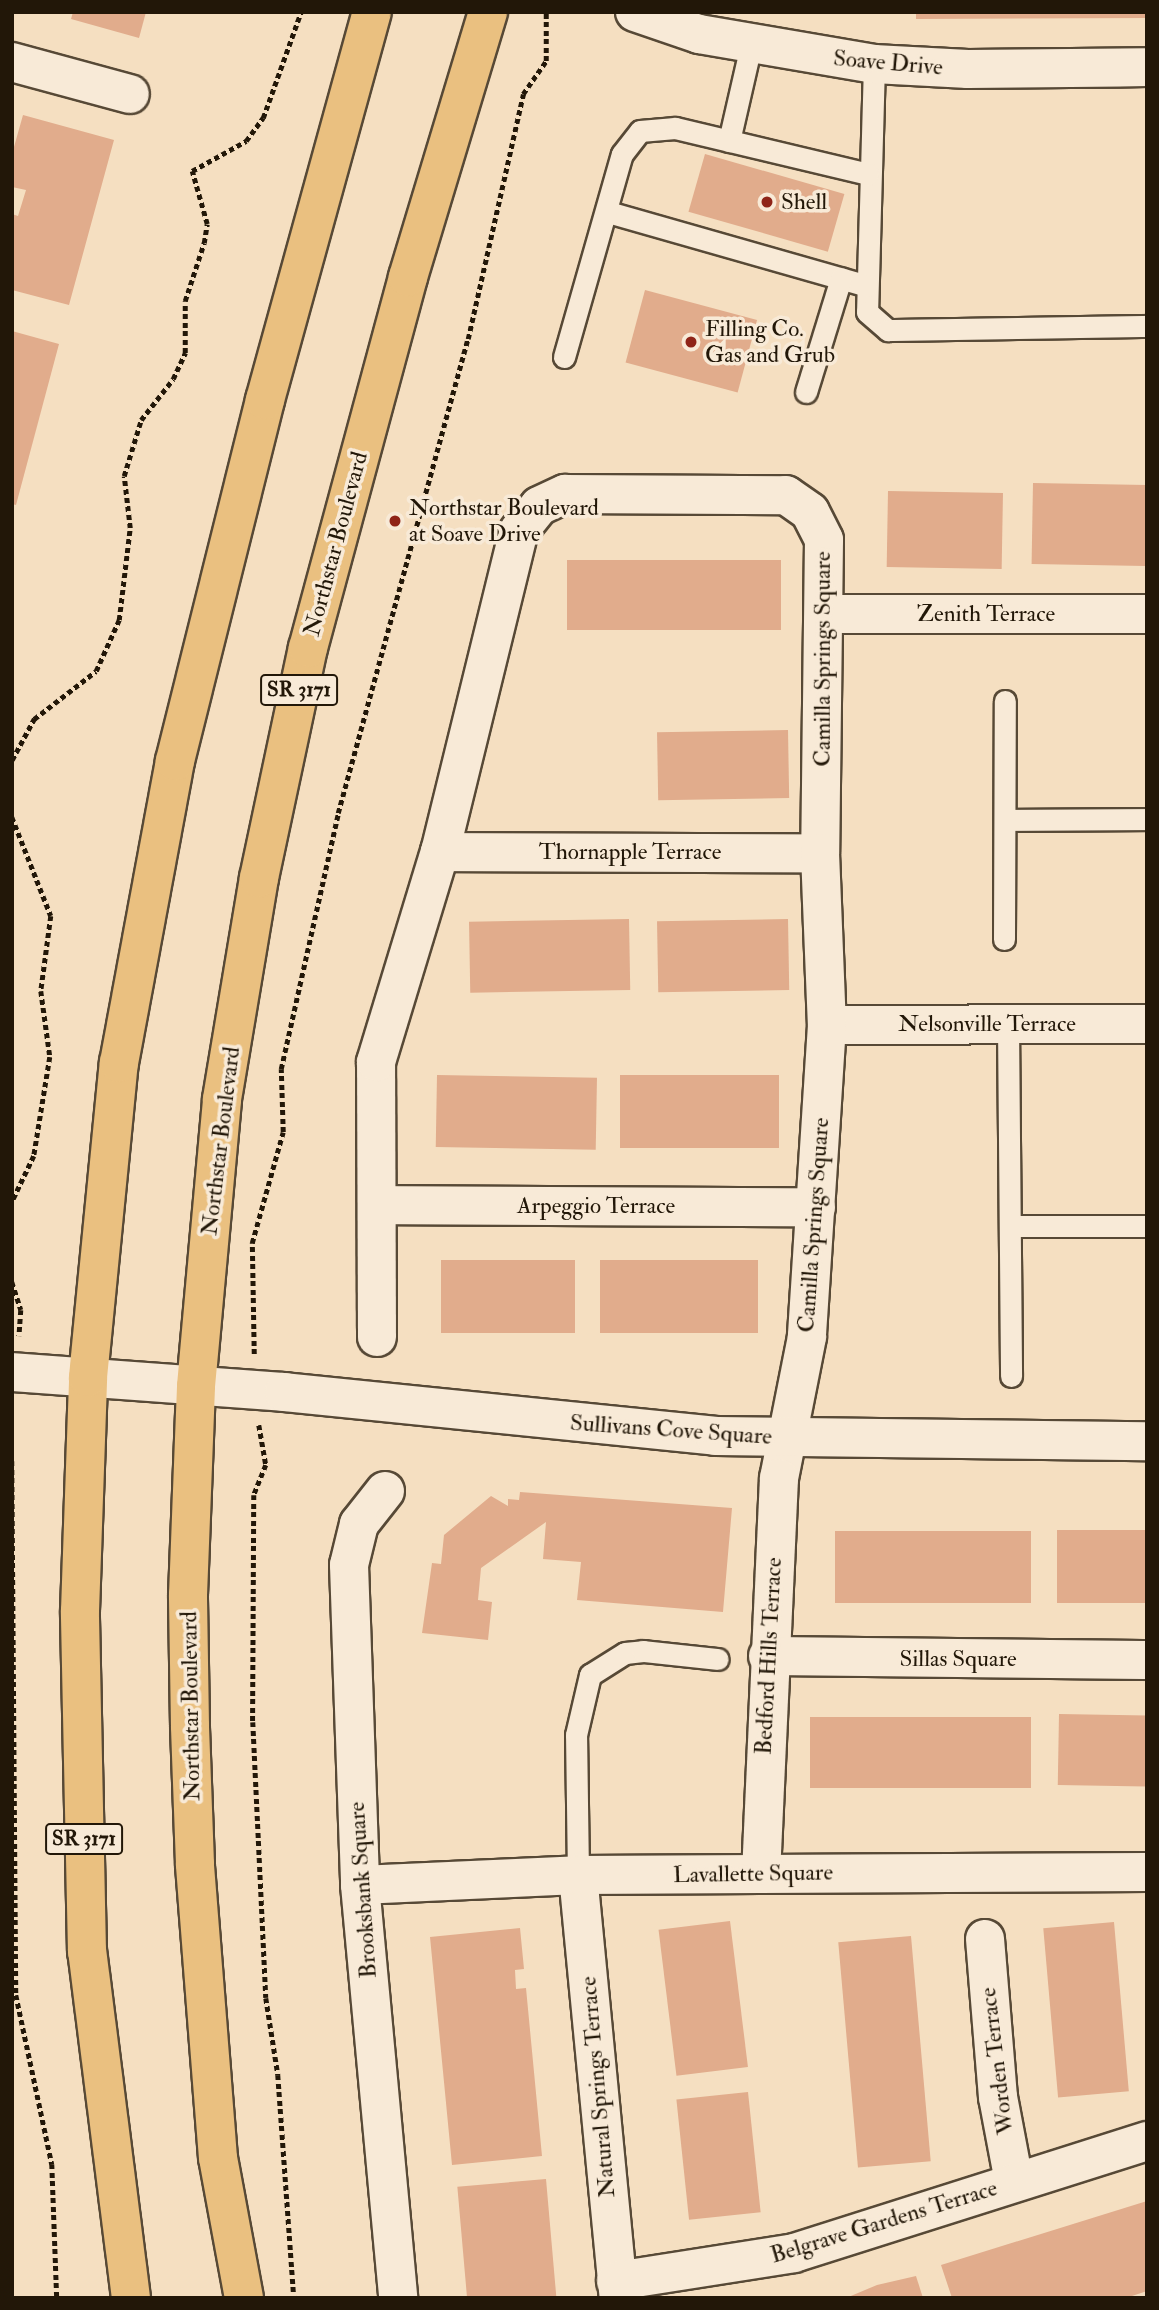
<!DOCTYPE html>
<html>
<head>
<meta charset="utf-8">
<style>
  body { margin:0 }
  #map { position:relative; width:1159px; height:2310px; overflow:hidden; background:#f5dfc1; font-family:"IM FELL Double Pica",serif }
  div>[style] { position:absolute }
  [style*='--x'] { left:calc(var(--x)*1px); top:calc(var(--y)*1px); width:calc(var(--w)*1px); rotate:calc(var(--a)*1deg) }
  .building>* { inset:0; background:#e1ac8c; transform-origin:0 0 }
  .path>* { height:4.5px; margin-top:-2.25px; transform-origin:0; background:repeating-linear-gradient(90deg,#221708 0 5px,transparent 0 8.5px) }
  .roads { filter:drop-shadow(2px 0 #574936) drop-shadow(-2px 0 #574936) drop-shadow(0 2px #574936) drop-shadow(0 -2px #574936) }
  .lane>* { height:21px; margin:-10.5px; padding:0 10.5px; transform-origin:10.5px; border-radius:10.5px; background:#f8ead7 }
  .street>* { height:38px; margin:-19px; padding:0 19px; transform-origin:19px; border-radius:19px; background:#f8ead7 }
  .primary>* { height:38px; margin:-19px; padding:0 19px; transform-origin:19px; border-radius:19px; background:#eac080 }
  .dots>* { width:19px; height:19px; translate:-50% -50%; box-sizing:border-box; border:4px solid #f8ead7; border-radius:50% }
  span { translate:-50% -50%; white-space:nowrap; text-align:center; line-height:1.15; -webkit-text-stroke:7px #f8ead7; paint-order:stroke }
  .shield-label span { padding:2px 5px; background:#f8ead7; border:2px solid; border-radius:5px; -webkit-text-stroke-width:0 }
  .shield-label { font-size:21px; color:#221708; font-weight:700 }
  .street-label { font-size:23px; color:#221708 }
  .poi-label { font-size:23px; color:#221708 }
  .left { translate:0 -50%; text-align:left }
  .frame { position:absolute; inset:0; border:14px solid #221708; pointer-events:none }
</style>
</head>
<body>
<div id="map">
  <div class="building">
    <div style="clip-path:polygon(73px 12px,146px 12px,139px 38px,71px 19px)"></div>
    <div style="clip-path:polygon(916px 12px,1147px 12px,1147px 18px,916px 19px)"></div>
    <div style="clip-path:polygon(23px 115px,114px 140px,69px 305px,12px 290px,12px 214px,18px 216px,26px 190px,12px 187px,12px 154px)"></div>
    <div style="left:705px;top:154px;width:145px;height:60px;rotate:16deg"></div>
    <div style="left:645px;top:290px;width:116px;height:75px;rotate:15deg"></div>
    <div style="clip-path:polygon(12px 331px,59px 344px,16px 505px,12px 504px)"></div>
    <div style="left:1033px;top:483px;width:114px;height:81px;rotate:1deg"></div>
    <div style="left:888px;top:491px;width:115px;height:76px;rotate:1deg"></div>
    <div style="left:781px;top:560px;width:70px;height:214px;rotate:90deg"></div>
    <div style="left:788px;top:730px;width:68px;height:131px;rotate:89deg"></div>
    <div style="left:629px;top:919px;width:71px;height:160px;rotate:89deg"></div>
    <div style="left:788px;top:919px;width:71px;height:131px;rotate:89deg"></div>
    <div style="left:437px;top:1075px;width:160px;height:72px;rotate:1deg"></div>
    <div style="left:620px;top:1075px;width:159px;height:73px"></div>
    <div style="left:441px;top:1260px;width:134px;height:73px"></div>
    <div style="left:600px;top:1260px;width:158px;height:73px"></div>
    <div style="clip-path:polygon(520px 1492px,732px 1508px,723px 1612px,577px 1600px,581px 1562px,543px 1559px,546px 1522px,481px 1568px,478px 1600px,492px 1602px,488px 1640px,422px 1633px,432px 1563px,441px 1564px,444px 1535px,491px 1496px,508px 1506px,508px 1499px,519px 1500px)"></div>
    <div style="left:1147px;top:1530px;width:73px;height:90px;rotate:90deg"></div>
    <div style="left:835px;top:1531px;width:196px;height:72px"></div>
    <div style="left:1059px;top:1714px;width:88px;height:71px;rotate:1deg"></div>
    <div style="left:810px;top:1717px;width:221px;height:71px"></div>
    <div style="left:730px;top:1921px;width:147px;height:72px;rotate:83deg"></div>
    <div style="left:1114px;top:1922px;width:170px;height:71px;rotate:85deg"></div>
    <div style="clip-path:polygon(520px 1928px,524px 1969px,515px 1970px,516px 1989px,526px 1988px,542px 2156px,452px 2165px,430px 1937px)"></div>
    <div style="left:911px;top:1936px;width:226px;height:73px;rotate:85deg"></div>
    <div style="left:748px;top:2092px;width:121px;height:72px;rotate:84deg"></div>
    <div style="left:546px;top:2179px;width:120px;height:89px;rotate:85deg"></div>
    <div style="clip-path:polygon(1147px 2201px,1147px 2291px,1126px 2298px,952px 2298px,941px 2265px)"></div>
    <div style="clip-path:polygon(916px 2276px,923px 2298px,846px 2298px,877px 2285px)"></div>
  </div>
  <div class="path">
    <div style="--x:12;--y:760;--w:47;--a:-61.8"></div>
    <div style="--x:34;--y:719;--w:78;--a:-37.7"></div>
    <div style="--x:96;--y:671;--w:56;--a:-65.7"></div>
    <div style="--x:119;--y:620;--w:93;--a:-83.2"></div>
    <div style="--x:130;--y:528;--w:52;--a:-96.6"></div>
    <div style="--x:124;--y:476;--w:59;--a:-73.1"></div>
    <div style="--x:141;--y:420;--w:52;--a:-52"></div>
    <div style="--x:173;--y:379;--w:29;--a:-65"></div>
    <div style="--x:185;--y:353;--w:52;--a:-90"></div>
    <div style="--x:185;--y:301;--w:61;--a:-71.9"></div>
    <div style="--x:204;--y:243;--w:19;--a:-81"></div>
    <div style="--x:207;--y:224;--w:55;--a:-105.8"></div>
    <div style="--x:192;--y:171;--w:62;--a:-29.1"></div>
    <div style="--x:246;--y:141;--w:29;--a:-54"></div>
    <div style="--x:263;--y:118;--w:113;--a:-70.3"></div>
    <div style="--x:12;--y:817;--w:106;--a:68.5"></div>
    <div style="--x:51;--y:916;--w:76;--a:97.6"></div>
    <div style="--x:41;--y:991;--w:67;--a:82.2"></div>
    <div style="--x:50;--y:1057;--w:100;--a:99.2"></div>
    <div style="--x:34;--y:1156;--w:51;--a:115.6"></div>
    <div style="--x:12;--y:1282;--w:29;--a:72"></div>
    <div style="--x:21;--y:1310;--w:26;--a:94"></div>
    <div style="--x:254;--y:1354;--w:111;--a:-91"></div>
    <div style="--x:252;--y:1243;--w:115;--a:-74.4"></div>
    <div style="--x:283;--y:1132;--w:63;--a:-91.8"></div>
    <div style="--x:281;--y:1069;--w:262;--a:-77.4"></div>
    <div style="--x:338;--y:813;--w:492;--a:-74.7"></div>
    <div style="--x:468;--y:339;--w:251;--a:-77.3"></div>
    <div style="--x:523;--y:94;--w:40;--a:-55.1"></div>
    <div style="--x:546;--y:61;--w:49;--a:-90"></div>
    <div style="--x:259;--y:1425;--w:41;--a:80.1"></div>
    <div style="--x:266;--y:1465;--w:32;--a:112"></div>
    <div style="--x:254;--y:1495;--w:227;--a:90.3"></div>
    <div style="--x:253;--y:1722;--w:276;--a:87.3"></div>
    <div style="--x:266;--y:1998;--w:78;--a:81.1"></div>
    <div style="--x:278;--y:2075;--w:224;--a:85.9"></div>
    <div style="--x:12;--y:1461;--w:534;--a:89.57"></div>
    <div style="--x:16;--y:1995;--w:173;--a:78"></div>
    <div style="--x:52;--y:2164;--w:134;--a:87.9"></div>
  </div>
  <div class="roads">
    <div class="lane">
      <div style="--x:874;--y:64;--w:248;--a:91.6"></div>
      <div style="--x:867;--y:312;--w:28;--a:41"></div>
      <div style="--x:888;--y:330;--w:259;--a:-0.9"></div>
      <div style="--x:729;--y:141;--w:98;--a:-77.1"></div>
      <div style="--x:608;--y:212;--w:269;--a:15.9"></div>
      <div style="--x:564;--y:357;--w:211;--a:-74.1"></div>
      <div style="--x:622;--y:154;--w:29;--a:-52"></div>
      <div style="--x:640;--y:131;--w:35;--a:-5"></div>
      <div style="--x:675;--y:128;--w:198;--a:13.4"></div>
      <div style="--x:806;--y:392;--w:119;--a:-72.9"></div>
      <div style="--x:1007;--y:820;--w:140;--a:-0.4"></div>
      <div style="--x:1004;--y:939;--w:238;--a:-89.8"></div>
      <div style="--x:1008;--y:1024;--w:352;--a:89.5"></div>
      <div style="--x:1011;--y:1226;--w:136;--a:0"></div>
      <div style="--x:578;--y:1875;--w:140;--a:-90.8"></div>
      <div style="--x:576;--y:1735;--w:62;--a:-76.9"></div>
      <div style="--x:590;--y:1675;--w:41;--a:-32.2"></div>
      <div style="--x:625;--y:1653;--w:18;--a:-6"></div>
      <div style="--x:643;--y:1651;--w:75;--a:6.1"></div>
    </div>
    <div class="street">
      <div style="--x:635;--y:12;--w:68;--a:19"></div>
      <div style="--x:699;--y:34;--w:178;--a:9.7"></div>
      <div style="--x:874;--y:64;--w:94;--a:3"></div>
      <div style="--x:968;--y:69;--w:179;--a:-0.6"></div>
      <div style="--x:12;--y:62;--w:122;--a:15.2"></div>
      <div style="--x:826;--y:614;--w:321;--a:0"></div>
      <div style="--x:440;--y:852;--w:380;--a:0.2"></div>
      <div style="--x:827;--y:1025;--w:320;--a:-0.2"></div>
      <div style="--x:377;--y:1205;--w:439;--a:0.3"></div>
      <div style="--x:377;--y:1337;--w:275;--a:-90.2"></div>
      <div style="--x:376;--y:1062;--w:220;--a:-73.1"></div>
      <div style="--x:440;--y:852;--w:331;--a:-76.2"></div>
      <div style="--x:519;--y:531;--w:32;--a:-51"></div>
      <div style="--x:539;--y:506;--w:29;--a:-25"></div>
      <div style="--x:565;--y:494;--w:221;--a:0.3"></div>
      <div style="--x:786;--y:495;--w:29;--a:35"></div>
      <div style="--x:810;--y:512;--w:31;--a:63"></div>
      <div style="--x:824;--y:540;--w:313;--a:90.7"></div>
      <div style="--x:820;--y:853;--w:172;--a:87.7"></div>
      <div style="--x:827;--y:1025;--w:313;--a:93.7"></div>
      <div style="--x:807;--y:1337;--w:144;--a:101.2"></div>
      <div style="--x:779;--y:1478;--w:396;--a:92.6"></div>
      <div style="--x:12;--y:1372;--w:273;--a:4.2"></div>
      <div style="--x:284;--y:1392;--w:433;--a:5.8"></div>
      <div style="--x:715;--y:1436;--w:432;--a:0.7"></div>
      <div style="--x:385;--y:1491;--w:42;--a:128.2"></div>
      <div style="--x:359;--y:1524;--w:42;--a:103.7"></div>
      <div style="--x:349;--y:1565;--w:320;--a:88"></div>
      <div style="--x:360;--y:1885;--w:415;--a:84.7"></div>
      <div style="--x:768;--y:1656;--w:379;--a:0.6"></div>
      <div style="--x:578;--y:1875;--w:425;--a:84.5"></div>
      <div style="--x:360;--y:1885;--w:218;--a:-2.6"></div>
      <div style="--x:578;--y:1875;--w:569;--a:-0.3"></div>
      <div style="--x:985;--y:1939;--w:159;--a:85.3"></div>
      <div style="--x:998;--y:2097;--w:86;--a:79.3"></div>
      <div style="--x:616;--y:2281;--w:180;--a:-8.9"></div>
      <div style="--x:794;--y:2253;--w:370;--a:-17.6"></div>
    </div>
    <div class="primary">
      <div style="--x:131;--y:2298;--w:349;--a:-97.2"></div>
      <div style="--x:87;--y:1952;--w:341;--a:-91.2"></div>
      <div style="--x:80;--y:1611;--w:234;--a:-88"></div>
      <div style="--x:88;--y:1377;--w:316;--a:-84.4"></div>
      <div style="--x:119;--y:1063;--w:307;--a:-79.5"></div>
      <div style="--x:175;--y:761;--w:372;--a:-76"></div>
      <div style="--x:265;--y:400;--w:402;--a:-74.6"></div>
      <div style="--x:244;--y:2298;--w:142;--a:-100.5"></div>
      <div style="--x:218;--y:2158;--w:295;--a:-94.5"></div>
      <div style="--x:195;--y:1864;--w:138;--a:-92.1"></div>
      <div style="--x:190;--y:1726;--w:131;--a:-90.9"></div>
      <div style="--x:188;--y:1595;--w:209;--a:-87.8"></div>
      <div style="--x:196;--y:1386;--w:288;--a:-84.8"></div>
      <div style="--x:222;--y:1099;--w:224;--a:-80.5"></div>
      <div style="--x:259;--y:878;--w:235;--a:-78"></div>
      <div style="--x:308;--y:648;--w:384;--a:-74.9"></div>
      <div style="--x:408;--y:277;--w:277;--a:-73.2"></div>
    </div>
  </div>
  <div class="dots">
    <div style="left:767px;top:202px;background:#8f2418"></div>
    <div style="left:691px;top:342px;background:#8f2418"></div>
    <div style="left:395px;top:521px;background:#8f2418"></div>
  </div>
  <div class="shield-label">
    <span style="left:299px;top:690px">SR 3171</span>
    <span style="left:84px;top:1839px">SR 3171</span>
  </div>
  <div class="street-label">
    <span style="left:888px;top:63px;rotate:5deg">Soave Drive</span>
    <span style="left:336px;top:544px;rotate:-75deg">Northstar Boulevard</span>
    <span style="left:986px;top:614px">Zenith Terrace</span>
    <span style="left:823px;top:659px;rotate:-90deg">Camilla Springs Square</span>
    <span style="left:630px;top:852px">Thornapple Terrace</span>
    <span style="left:987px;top:1024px">Nelsonville Terrace</span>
    <span style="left:221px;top:1141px;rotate:-83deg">Northstar Boulevard</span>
    <span style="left:596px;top:1206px">Arpeggio Terrace</span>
    <span style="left:814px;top:1225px;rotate:-86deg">Camilla Springs Square</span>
    <span style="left:671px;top:1430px;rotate:4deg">Sullivans Cove Square</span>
    <span style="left:769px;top:1656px;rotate:-87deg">Bedford Hills Terrace</span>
    <span style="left:958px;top:1659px">Sillas Square</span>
    <span style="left:191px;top:1706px;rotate:-91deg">Northstar Boulevard</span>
    <span style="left:753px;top:1874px;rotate:-1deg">Lavallette Square</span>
    <span style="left:363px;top:1890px;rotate:-94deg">Brooksbank Square</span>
    <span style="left:997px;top:2061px;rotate:-97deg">Worden Terrace</span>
    <span style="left:598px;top:2087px;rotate:-95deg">Natural Springs Terrace</span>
    <span style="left:884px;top:2222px;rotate:-17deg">Belgrave Gardens Terrace</span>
  </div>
  <div class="poi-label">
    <span class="left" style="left:781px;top:202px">Shell</span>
    <span class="left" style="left:705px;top:342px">Filling Co.<br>Gas and Grub</span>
    <span class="left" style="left:409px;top:521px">Northstar Boulevard<br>at Soave Drive</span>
  </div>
  <div class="frame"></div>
</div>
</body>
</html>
